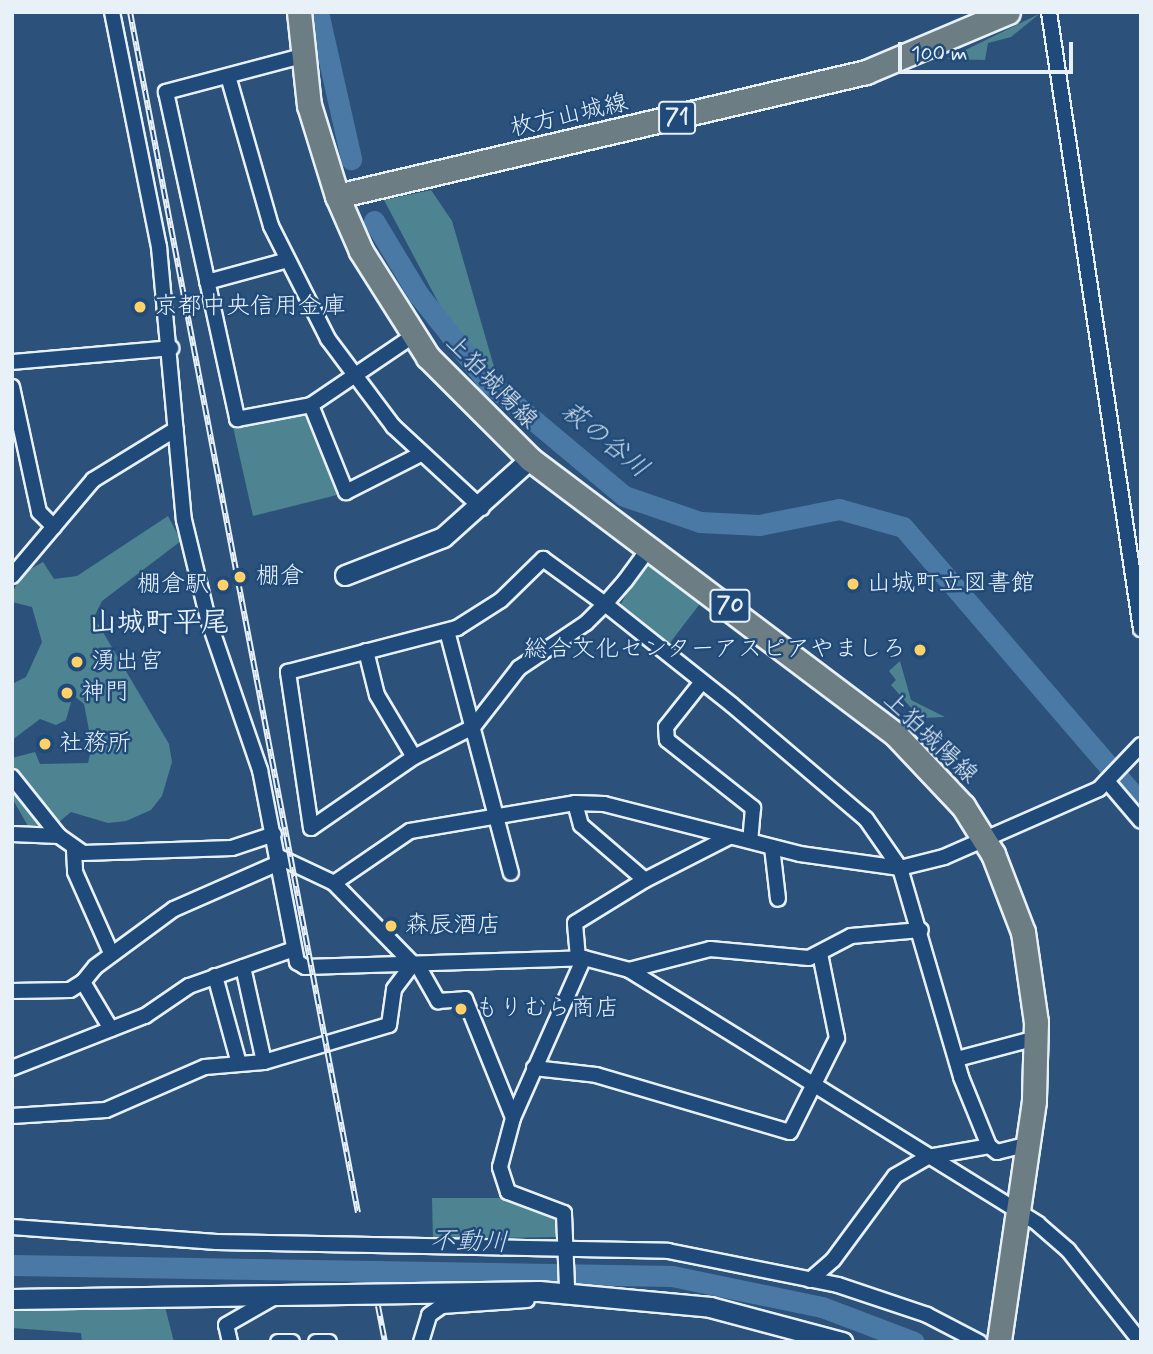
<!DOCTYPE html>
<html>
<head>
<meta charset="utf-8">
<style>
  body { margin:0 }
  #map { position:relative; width:1153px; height:1354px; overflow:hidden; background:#2c527b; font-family:Mynerve,"Klee One",sans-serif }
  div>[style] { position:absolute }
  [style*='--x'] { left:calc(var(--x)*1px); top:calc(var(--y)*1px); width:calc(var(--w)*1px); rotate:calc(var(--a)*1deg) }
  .green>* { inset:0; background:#4e8492 }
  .river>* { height:21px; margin:-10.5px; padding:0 10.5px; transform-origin:10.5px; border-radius:10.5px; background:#4a79a6 }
  .roads { filter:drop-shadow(2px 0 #e8f1f8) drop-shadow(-2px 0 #e8f1f8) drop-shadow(0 2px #e8f1f8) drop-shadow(0 -2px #e8f1f8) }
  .street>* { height:14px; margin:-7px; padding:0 7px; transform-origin:7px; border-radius:7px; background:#1f4a7a }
  .secondary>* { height:19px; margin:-9.5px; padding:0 9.5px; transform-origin:9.5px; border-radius:9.5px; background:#1f4a7a }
  .primary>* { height:23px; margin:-11.5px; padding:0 11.5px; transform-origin:11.5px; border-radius:11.5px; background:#6d7d84 }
  .rail>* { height:6px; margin-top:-3px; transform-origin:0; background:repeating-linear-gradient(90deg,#1f4a7a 0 10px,#e8f1f8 0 20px); box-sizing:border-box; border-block:2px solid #e8f1f8 }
  .dots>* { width:19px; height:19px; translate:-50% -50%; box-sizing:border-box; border:4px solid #1f4a7a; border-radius:50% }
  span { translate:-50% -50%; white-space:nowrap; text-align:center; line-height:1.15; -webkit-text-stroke:5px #1f4a7a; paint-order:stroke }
  .shield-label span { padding:2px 5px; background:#1f4a7a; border:2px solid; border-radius:5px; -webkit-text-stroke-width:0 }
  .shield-label { font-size:23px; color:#e8f1f8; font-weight:700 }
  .street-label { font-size:24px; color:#e8f1f8 }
  .poi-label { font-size:24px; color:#e8f1f8 }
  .left { translate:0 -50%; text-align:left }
  .right { translate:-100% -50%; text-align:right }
  .water-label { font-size:26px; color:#d0dfec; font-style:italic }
  .quarter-label { font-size:28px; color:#e8f1f8; font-weight:700 }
  .frame { position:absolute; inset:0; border:14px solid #e8f1f8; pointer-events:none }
  .scale { position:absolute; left:898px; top:42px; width:175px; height:32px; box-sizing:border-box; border:4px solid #e8f1f8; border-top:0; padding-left:9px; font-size:21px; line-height:24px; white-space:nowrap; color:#e8f1f8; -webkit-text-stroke:5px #1f4a7a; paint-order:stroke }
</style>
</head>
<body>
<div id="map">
  <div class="green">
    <div style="clip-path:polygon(1039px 14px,1011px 37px,988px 43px,985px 60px,947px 59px)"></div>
    <div style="clip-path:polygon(431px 190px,452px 221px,494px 367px,488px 374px,445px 315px,384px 200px)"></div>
    <div style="clip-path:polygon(301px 412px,308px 416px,337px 495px,253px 516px,233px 427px)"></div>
    <div style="clip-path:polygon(168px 516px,181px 541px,102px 601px,94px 617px,169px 744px,172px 762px,162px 796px,151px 810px,126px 821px,108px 823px,71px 812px,48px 831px,32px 833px,12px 798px,12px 758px,35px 752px,40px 764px,88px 763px,92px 746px,84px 704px,73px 695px,66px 720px,56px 725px,40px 719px,12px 740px,12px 684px,26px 677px,42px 642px,32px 607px,12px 602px,12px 593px,23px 573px,43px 562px,54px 579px,77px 576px)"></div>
    <div style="clip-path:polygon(651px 564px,702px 601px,666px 648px,618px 609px,643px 565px)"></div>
    <div style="clip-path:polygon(900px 661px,911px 700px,945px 717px,920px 718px,891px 685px,896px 680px,889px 671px)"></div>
    <div style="clip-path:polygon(432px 1198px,511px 1198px,557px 1210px,559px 1237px,433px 1239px)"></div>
    <div style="clip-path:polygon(165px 1307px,174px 1342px,82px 1342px,81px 1333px,12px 1328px,12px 1309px)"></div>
  </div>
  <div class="river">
    <div style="--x:318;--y:12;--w:151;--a:77.3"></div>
    <div style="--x:374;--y:221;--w:85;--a:58.9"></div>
    <div style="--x:418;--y:294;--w:111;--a:51.6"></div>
    <div style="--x:487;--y:381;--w:179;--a:40"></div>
    <div style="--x:624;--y:496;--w:80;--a:18.9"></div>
    <div style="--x:700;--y:522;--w:59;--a:2.9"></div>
    <div style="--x:759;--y:525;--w:82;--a:-11.3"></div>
    <div style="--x:839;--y:509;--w:66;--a:15.7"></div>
    <div style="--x:903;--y:527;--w:365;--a:49.3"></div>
    <div style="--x:12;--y:1265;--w:660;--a:0.95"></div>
    <div style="--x:672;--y:1276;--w:153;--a:11.7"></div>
    <div style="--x:822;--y:1307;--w:98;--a:20.8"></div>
  </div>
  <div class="roads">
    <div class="street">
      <div style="--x:112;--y:12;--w:240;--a:78.7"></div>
      <div style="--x:159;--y:247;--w:274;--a:84.8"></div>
      <div style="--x:184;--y:520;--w:102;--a:76.4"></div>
      <div style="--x:208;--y:619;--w:160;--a:71"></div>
      <div style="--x:260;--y:770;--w:196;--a:79.1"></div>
      <div style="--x:297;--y:962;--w:9;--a:32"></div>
      <div style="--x:305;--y:967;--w:279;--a:-1.8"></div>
      <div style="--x:584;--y:958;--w:47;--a:14.9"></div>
      <div style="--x:629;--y:970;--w:481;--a:31.8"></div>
      <div style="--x:1038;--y:1224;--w:40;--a:41"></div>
      <div style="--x:1068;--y:1250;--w:117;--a:51.6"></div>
      <div style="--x:1049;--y:12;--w:624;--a:81.52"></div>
      <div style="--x:302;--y:56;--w:141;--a:165.2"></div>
      <div style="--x:166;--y:92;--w:335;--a:77.7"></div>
      <div style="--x:237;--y:419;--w:75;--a:-10.7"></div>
      <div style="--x:311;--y:405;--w:123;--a:-34.1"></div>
      <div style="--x:228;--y:76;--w:156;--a:74"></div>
      <div style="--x:271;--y:226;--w:127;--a:63.2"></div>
      <div style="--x:328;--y:339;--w:109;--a:53.2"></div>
      <div style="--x:393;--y:426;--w:121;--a:42.7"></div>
      <div style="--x:207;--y:282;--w:80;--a:-15.3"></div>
      <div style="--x:12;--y:362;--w:160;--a:-5"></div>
      <div style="--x:12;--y:387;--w:128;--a:77.8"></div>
      <div style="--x:39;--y:512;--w:21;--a:45"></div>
      <div style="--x:311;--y:405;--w:94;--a:68.1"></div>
      <div style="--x:346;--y:492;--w:84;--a:-26.9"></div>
      <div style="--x:650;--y:547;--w:42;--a:126.3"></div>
      <div style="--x:625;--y:581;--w:30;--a:131"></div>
      <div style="--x:605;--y:604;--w:27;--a:135"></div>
      <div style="--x:586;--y:623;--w:81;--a:146.1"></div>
      <div style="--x:519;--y:668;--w:75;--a:127.9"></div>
      <div style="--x:473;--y:727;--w:66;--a:153"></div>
      <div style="--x:414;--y:757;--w:125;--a:145.4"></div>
      <div style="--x:311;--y:828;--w:158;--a:-98.4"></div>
      <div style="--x:288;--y:672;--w:175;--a:-14.6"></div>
      <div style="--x:457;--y:628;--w:52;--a:-32.5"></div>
      <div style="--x:501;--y:600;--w:59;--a:-44.3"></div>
      <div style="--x:543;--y:559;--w:77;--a:36"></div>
      <div style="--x:605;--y:604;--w:162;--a:38.5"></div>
      <div style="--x:732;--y:705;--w:176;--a:40.4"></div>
      <div style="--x:866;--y:819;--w:60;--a:55.2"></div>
      <div style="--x:900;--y:868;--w:218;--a:73.7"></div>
      <div style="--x:961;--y:1077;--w:74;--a:67.9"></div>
      <div style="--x:989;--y:1146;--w:10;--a:37"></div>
      <div style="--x:997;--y:1152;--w:32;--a:-14"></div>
      <div style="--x:12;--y:576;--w:126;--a:-49.8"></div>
      <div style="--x:93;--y:480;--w:97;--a:-31.6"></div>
      <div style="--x:447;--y:631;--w:250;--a:75.2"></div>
      <div style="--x:366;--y:651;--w:45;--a:76"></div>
      <div style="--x:377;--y:695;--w:72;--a:59.2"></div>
      <div style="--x:701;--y:683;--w:56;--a:128.5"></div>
      <div style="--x:666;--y:727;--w:13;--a:86"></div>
      <div style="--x:667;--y:740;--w:110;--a:38.3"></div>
      <div style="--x:753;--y:808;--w:33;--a:95"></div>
      <div style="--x:12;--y:777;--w:75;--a:51.5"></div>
      <div style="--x:59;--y:836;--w:29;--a:35"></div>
      <div style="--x:83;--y:853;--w:149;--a:-1.9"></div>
      <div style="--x:232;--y:848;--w:44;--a:-18.4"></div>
      <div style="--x:1107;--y:781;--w:52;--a:49.6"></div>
      <div style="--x:575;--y:803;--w:23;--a:75"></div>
      <div style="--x:581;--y:825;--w:84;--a:40.7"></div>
      <div style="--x:645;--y:880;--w:94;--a:-27.1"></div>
      <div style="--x:12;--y:834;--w:47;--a:2.4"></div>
      <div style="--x:772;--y:847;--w:52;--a:83.4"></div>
      <div style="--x:74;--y:850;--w:22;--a:87"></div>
      <div style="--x:75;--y:872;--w:89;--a:66"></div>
      <div style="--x:277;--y:856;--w:63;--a:25.3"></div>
      <div style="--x:334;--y:883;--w:92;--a:-34.4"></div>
      <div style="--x:410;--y:831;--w:167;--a:-9.6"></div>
      <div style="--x:575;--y:803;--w:29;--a:2"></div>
      <div style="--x:604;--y:804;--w:202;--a:14.3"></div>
      <div style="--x:800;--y:854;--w:101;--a:8"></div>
      <div style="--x:900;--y:868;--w:45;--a:-14"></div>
      <div style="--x:944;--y:857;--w:169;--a:-23.7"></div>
      <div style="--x:1099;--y:789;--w:61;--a:-46.3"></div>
      <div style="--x:578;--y:958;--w:35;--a:-95"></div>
      <div style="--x:575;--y:923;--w:82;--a:-31.6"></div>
      <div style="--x:417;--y:964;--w:43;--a:60.4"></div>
      <div style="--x:438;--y:1001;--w:27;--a:-4"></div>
      <div style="--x:465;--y:999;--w:128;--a:68"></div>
      <div style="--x:243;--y:967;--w:97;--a:77.5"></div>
      <div style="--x:629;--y:970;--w:84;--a:-14.5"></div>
      <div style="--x:710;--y:949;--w:99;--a:5.2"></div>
      <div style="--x:809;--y:958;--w:47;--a:-27.6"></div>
      <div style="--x:851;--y:936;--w:70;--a:-4.9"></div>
      <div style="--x:215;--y:976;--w:91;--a:74.7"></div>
      <div style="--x:12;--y:991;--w:58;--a:-1"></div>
      <div style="--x:70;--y:990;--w:15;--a:-32"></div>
      <div style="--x:111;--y:1029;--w:55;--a:-120.8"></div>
      <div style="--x:83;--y:982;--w:19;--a:-51"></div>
      <div style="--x:95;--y:967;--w:98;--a:-36.3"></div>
      <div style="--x:174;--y:909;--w:115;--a:-23.7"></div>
      <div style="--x:957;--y:1059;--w:82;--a:-14.9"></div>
      <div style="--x:12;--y:1068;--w:143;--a:-21.4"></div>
      <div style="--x:145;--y:1016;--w:53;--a:-34.3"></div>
      <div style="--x:189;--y:986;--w:111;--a:-19.4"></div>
      <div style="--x:534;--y:1068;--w:62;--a:6.4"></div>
      <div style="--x:596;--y:1075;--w:202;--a:16.4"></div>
      <div style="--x:790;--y:1132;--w:105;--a:-63.4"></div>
      <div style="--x:837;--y:1038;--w:86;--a:-101.4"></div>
      <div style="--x:12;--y:1116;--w:94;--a:-3.7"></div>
      <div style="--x:106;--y:1110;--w:108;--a:-23.5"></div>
      <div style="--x:205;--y:1067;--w:59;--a:-4.8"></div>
      <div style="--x:264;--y:1062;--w:130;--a:-16.5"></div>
      <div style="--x:389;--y:1025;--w:36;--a:-82"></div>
      <div style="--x:394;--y:989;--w:31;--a:-53"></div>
      <div style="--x:413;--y:964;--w:113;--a:-134.3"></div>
      <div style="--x:12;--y:1227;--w:205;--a:4.2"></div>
      <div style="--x:216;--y:1242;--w:452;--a:1.1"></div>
      <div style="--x:668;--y:1251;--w:173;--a:11.3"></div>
      <div style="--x:838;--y:1285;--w:94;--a:18.6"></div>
      <div style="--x:927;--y:1315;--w:59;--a:27.4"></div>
      <div style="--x:810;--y:1280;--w:30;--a:-41"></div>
      <div style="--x:833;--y:1260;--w:104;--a:-53.6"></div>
      <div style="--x:895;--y:1176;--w:38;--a:-30"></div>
      <div style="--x:928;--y:1157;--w:62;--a:-10.2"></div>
      <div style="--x:567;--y:1286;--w:73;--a:-92.4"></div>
      <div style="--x:564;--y:1213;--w:60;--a:-159.4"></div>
      <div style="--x:508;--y:1192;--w:26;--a:-108"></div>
      <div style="--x:500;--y:1167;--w:51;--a:-75.1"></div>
      <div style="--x:513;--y:1118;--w:175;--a:-66.1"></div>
      <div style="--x:230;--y:1342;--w:17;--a:-103"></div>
      <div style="--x:226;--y:1325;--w:54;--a:-29.9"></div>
      <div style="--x:278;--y:1342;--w:14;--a:0"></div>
      <div style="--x:316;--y:1342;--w:13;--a:0"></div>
      <div style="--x:421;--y:1342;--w:28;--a:-73"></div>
      <div style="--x:429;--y:1315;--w:16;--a:-35"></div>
      <div style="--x:442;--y:1306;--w:85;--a:-4"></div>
    </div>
    <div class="secondary">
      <div style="--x:345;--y:575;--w:105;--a:-21.2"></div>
      <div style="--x:443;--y:537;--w:117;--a:-41.9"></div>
      <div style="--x:12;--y:1299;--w:527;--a:-0.87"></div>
      <div style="--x:539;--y:1291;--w:172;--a:5.3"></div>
      <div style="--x:710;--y:1307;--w:137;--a:14.9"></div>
    </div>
    <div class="primary">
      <div style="--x:299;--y:12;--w:94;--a:83.9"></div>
      <div style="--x:309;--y:105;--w:95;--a:72.9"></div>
      <div style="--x:337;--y:196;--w:60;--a:66.4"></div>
      <div style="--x:361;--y:251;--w:125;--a:57.7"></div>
      <div style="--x:428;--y:357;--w:144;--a:45"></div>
      <div style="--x:530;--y:459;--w:458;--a:37"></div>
      <div style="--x:896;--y:735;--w:98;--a:46.7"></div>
      <div style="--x:963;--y:806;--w:57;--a:58"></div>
      <div style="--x:993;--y:854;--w:84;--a:69"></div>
      <div style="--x:1023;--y:932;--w:91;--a:81.8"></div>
      <div style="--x:1036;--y:1022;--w:79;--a:91.5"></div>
      <div style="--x:1034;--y:1101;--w:244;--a:98.3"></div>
      <div style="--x:337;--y:196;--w:543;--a:-13.19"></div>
      <div style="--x:866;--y:72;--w:154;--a:-22.9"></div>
    </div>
  </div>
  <div class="rail">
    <div style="--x:130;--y:12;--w:1222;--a:79.25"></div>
    <div style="--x:378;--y:1306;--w:37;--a:79"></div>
  </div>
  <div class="dots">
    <div style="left:140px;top:307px;background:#ffd166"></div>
    <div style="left:240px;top:577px;background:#ffd166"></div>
    <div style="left:853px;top:584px;background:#ffd166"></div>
    <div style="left:223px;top:585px;background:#ffd166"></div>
    <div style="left:920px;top:650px;background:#ffd166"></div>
    <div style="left:77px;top:662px;background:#ffd166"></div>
    <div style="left:67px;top:693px;background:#ffd166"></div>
    <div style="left:45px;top:744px;background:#ffd166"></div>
    <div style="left:391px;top:926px;background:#ffd166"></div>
    <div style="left:461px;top:1009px;background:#ffd166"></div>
  </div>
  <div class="shield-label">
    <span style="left:677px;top:118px">71</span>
    <span style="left:730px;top:606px">70</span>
  </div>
  <div class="street-label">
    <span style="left:569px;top:116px;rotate:-13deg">枚方山城線</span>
    <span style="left:491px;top:382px;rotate:46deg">上狛城陽線</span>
    <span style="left:930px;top:738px;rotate:44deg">上狛城陽線</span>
  </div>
  <div class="poi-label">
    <span class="left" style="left:154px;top:307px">京都中央信用金庫</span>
    <span class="left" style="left:256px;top:577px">棚倉</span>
    <span class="left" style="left:867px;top:584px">山城町立図書館</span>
    <span class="right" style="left:209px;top:585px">棚倉駅</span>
    <span class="right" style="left:906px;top:650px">総合文化センターアスピアやましろ</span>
    <span class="left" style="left:91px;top:662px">湧出宮</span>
    <span class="left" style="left:81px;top:693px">神門</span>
    <span class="left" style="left:59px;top:744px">社務所</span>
    <span class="left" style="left:405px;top:926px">森辰酒店</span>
    <span class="left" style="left:475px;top:1009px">もりむら商店</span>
  </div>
  <div class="water-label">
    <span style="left:604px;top:441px;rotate:39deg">萩の谷川</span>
    <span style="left:469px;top:1243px;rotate:2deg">不動川</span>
  </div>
  <div class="quarter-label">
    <span style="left:159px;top:624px">山城町平尾</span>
  </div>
  <div class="frame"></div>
  <div class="scale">100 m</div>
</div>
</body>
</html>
